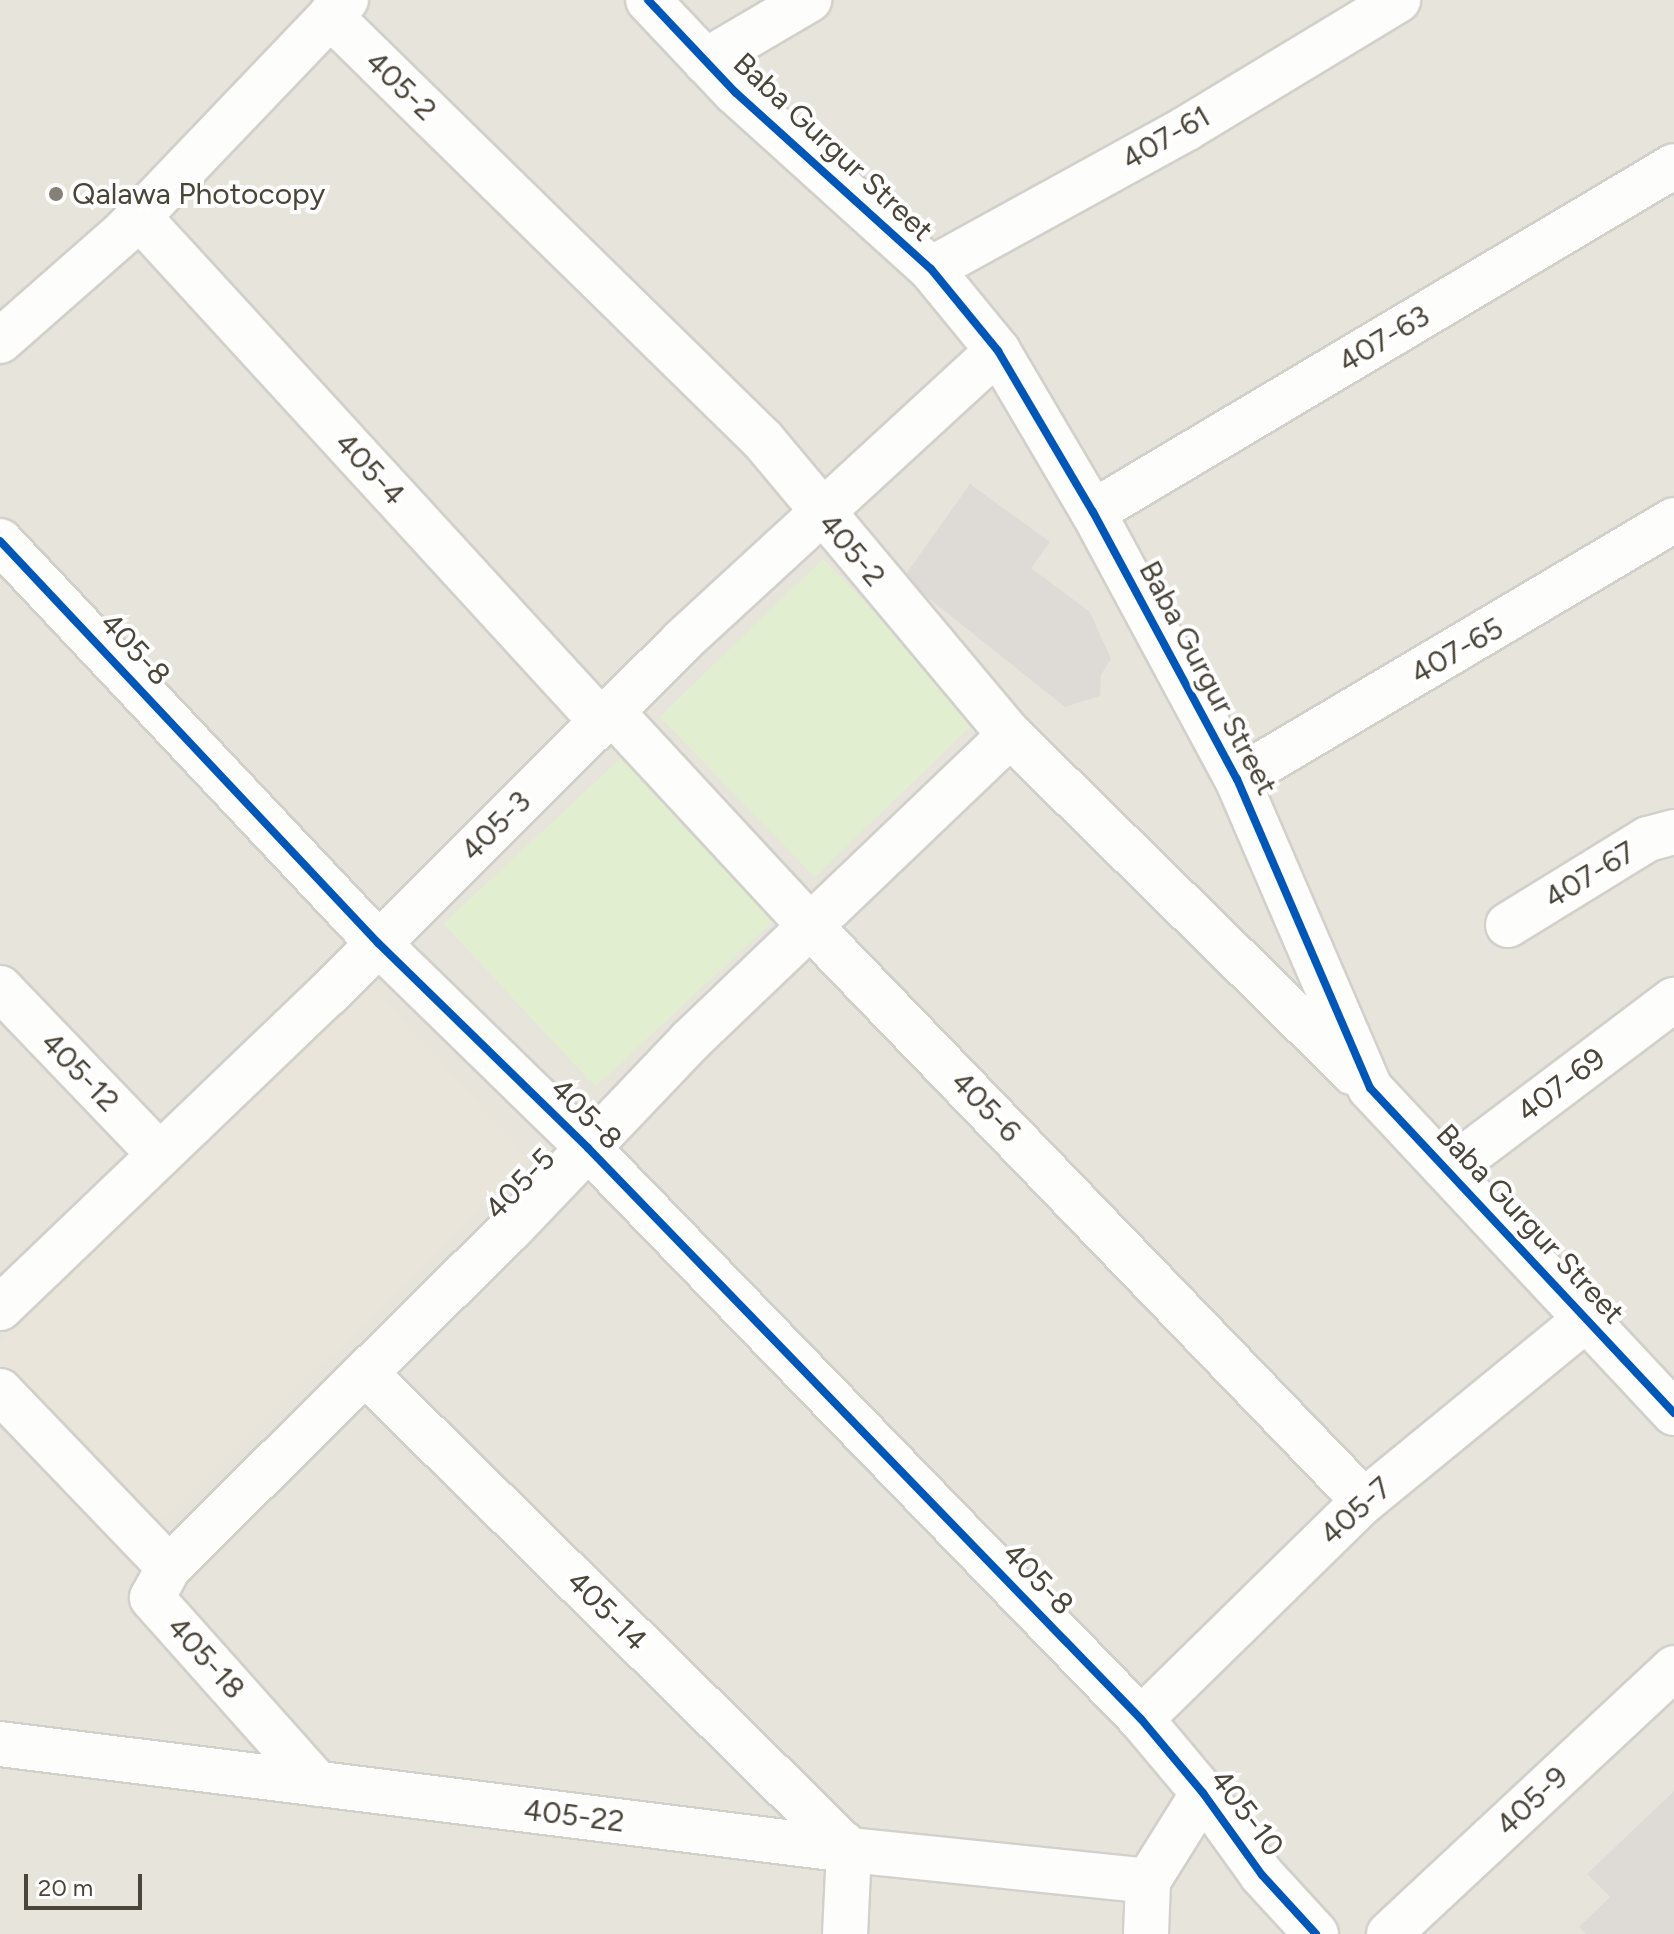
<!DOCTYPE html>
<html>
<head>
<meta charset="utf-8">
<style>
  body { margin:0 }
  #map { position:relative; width:1674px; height:1934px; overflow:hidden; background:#f4f2ee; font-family:Figtree,sans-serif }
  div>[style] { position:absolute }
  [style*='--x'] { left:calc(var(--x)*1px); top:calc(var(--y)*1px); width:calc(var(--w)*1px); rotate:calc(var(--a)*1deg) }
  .residential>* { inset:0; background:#e7e4dc; transform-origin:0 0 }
  .education>* { inset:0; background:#eae5da }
  .green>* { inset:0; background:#e1eecf; transform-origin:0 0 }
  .building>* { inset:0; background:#dedbd6 }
  .roads { filter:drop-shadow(2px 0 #d2d0cb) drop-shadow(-2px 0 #d2d0cb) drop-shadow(0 2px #d2d0cb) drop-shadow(0 -2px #d2d0cb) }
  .minor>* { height:44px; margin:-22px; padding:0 22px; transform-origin:22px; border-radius:22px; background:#fdfdfc }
  .cycleway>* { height:8px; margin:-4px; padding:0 4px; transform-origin:4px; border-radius:4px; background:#0057b8 }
  .dots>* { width:22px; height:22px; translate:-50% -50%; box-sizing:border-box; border:4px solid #fff; border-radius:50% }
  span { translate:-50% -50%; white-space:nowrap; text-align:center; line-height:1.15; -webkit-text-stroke:8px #fff; paint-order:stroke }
  .street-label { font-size:30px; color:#4b4439 }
  .poi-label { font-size:30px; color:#4b4439 }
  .left { translate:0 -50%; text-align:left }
  .scale { position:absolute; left:24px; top:1874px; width:118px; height:36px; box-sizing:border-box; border:4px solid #4b4439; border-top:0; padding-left:10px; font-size:24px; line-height:28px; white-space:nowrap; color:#4b4439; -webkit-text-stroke:6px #fff; paint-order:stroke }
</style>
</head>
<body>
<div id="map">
  <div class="residential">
    <div style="left:0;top:0;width:1674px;height:1934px"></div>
  </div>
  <div class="education">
    <div style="clip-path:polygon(370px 984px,530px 1161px,157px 1525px,0 1364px,0 1344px)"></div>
  </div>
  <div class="green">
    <div style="left:823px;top:559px;width:223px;height:227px;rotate:46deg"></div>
    <div style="left:621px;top:758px;width:223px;height:243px;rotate:47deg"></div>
  </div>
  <div class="building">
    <div style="clip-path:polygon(970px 484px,1050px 542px,1031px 568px,1090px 612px,1111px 659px,1101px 675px,1100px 696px,1065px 707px,903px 578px)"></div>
    <div style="clip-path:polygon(1674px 1791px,1674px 1934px,1586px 1934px,1579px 1927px,1610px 1897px,1587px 1874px)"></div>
  </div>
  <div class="roads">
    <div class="minor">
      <div style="--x:648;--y:0;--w:127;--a:46.6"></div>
      <div style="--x:735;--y:92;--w:264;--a:42.1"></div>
      <div style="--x:931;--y:269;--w:106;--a:50.7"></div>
      <div style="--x:998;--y:351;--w:187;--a:59.5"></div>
      <div style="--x:1093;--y:512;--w:303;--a:61.7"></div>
      <div style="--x:1237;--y:779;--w:336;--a:66.7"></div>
      <div style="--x:1370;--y:1088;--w:445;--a:46.9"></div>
      <div style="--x:330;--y:16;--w:606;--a:44.4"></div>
      <div style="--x:763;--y:440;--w:385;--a:50.1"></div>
      <div style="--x:1010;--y:735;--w:482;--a:44.5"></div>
      <div style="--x:705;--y:61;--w:121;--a:-30.4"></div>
      <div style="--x:139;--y:217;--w:684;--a:47.49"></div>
      <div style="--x:931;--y:269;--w:292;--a:-28.8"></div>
      <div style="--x:1187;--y:128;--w:247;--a:-31.2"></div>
      <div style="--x:0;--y:341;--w:167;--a:-41.3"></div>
      <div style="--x:125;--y:231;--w:320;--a:-46.3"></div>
      <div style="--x:1093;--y:512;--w:676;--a:-30.77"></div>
      <div style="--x:0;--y:541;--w:552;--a:46.76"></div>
      <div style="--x:378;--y:943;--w:293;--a:44.3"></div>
      <div style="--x:588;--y:1148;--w:795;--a:45.92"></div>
      <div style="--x:1141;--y:1719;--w:97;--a:50"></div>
      <div style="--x:1203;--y:1793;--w:101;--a:54.3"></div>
      <div style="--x:1262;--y:1875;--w:80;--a:47.5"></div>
      <div style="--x:611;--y:711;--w:293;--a:47.2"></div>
      <div style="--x:810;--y:926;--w:798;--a:46.07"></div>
      <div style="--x:1237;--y:779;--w:508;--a:-30.65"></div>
      <div style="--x:1508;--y:925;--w:164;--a:-31.6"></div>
      <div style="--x:1648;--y:839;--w:27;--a:-15"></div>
      <div style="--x:0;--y:988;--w:231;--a:46.2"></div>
      <div style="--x:1448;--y:1170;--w:283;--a:-37"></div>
      <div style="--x:0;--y:1308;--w:454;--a:-43.8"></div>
      <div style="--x:328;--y:994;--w:499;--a:-44.9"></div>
      <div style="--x:681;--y:642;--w:430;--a:-42.6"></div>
      <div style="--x:365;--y:1373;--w:680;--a:44.58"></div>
      <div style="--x:849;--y:1850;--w:84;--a:92.7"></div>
      <div style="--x:0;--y:1391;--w:244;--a:46.2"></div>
      <div style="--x:169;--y:1567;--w:35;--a:119"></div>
      <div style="--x:152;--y:1598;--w:249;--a:48.3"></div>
      <div style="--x:169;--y:1567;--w:479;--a:-44.7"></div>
      <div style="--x:510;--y:1230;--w:261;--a:-46.4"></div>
      <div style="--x:690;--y:1041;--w:443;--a:-43.7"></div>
      <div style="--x:1141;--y:1719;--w:312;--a:-44.4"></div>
      <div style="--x:1364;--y:1501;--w:287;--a:-39.3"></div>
      <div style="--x:0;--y:1744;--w:856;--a:7.12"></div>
      <div style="--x:849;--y:1850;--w:301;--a:5.9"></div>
      <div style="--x:1146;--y:1934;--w:53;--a:-87.8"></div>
      <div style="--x:1148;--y:1881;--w:104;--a:-58"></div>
      <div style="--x:1389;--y:1934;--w:390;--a:-43"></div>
    </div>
  </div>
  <div class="cycleway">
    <div style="--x:648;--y:0;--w:127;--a:46.6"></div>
    <div style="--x:735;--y:92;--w:264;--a:42.1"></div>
    <div style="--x:931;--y:269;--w:106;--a:50.7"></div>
    <div style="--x:998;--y:351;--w:187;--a:59.5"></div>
    <div style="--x:1093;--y:512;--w:303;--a:61.7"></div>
    <div style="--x:1237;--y:779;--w:336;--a:66.7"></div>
    <div style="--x:1370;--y:1088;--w:445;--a:46.9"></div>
    <div style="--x:0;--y:541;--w:552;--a:46.76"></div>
    <div style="--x:378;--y:943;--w:293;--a:44.3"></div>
    <div style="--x:588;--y:1148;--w:795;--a:45.92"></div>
    <div style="--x:1141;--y:1719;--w:97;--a:50"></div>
    <div style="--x:1203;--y:1793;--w:101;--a:54.3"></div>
    <div style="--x:1262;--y:1875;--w:80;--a:47.5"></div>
  </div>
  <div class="dots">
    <div style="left:56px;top:194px;background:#868178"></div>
  </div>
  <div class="street-label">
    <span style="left:401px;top:86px;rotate:44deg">405-2</span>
    <span style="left:1166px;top:138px;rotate:-30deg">407-61</span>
    <span style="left:833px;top:147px;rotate:43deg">Baba Gurgur Street</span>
    <span style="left:1384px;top:339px;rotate:-31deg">407-63</span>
    <span style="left:370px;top:469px;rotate:47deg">405-4</span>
    <span style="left:852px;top:550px;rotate:50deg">405-2</span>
    <span style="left:135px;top:649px;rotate:47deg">405-8</span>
    <span style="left:1457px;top:651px;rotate:-30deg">407-65</span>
    <span style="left:1208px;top:678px;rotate:62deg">Baba Gurgur Street</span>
    <span style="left:496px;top:826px;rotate:-45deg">405-3</span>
    <span style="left:1590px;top:875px;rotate:-31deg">407-67</span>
    <span style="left:80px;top:1072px;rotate:46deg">405-12</span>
    <span style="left:1561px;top:1085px;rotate:-37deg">407-69</span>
    <span style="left:986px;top:1107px;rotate:46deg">405-6</span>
    <span style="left:586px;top:1114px;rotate:45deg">405-8</span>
    <span style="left:520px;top:1184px;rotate:-46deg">405-5</span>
    <span style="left:1530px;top:1224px;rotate:47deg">Baba Gurgur Street</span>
    <span style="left:1356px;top:1511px;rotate:-42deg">405-7</span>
    <span style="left:1038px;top:1579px;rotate:46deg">405-8</span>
    <span style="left:607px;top:1611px;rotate:45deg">405-14</span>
    <span style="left:206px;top:1658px;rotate:48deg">405-18</span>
    <span style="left:1532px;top:1801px;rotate:-43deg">405-9</span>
    <span style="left:1247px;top:1813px;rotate:53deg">405-10</span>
    <span style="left:574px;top:1816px;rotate:7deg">405-22</span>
  </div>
  <div class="poi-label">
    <span class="left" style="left:72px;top:194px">Qalawa Photocopy</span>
  </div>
  <div class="scale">20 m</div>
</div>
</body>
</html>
